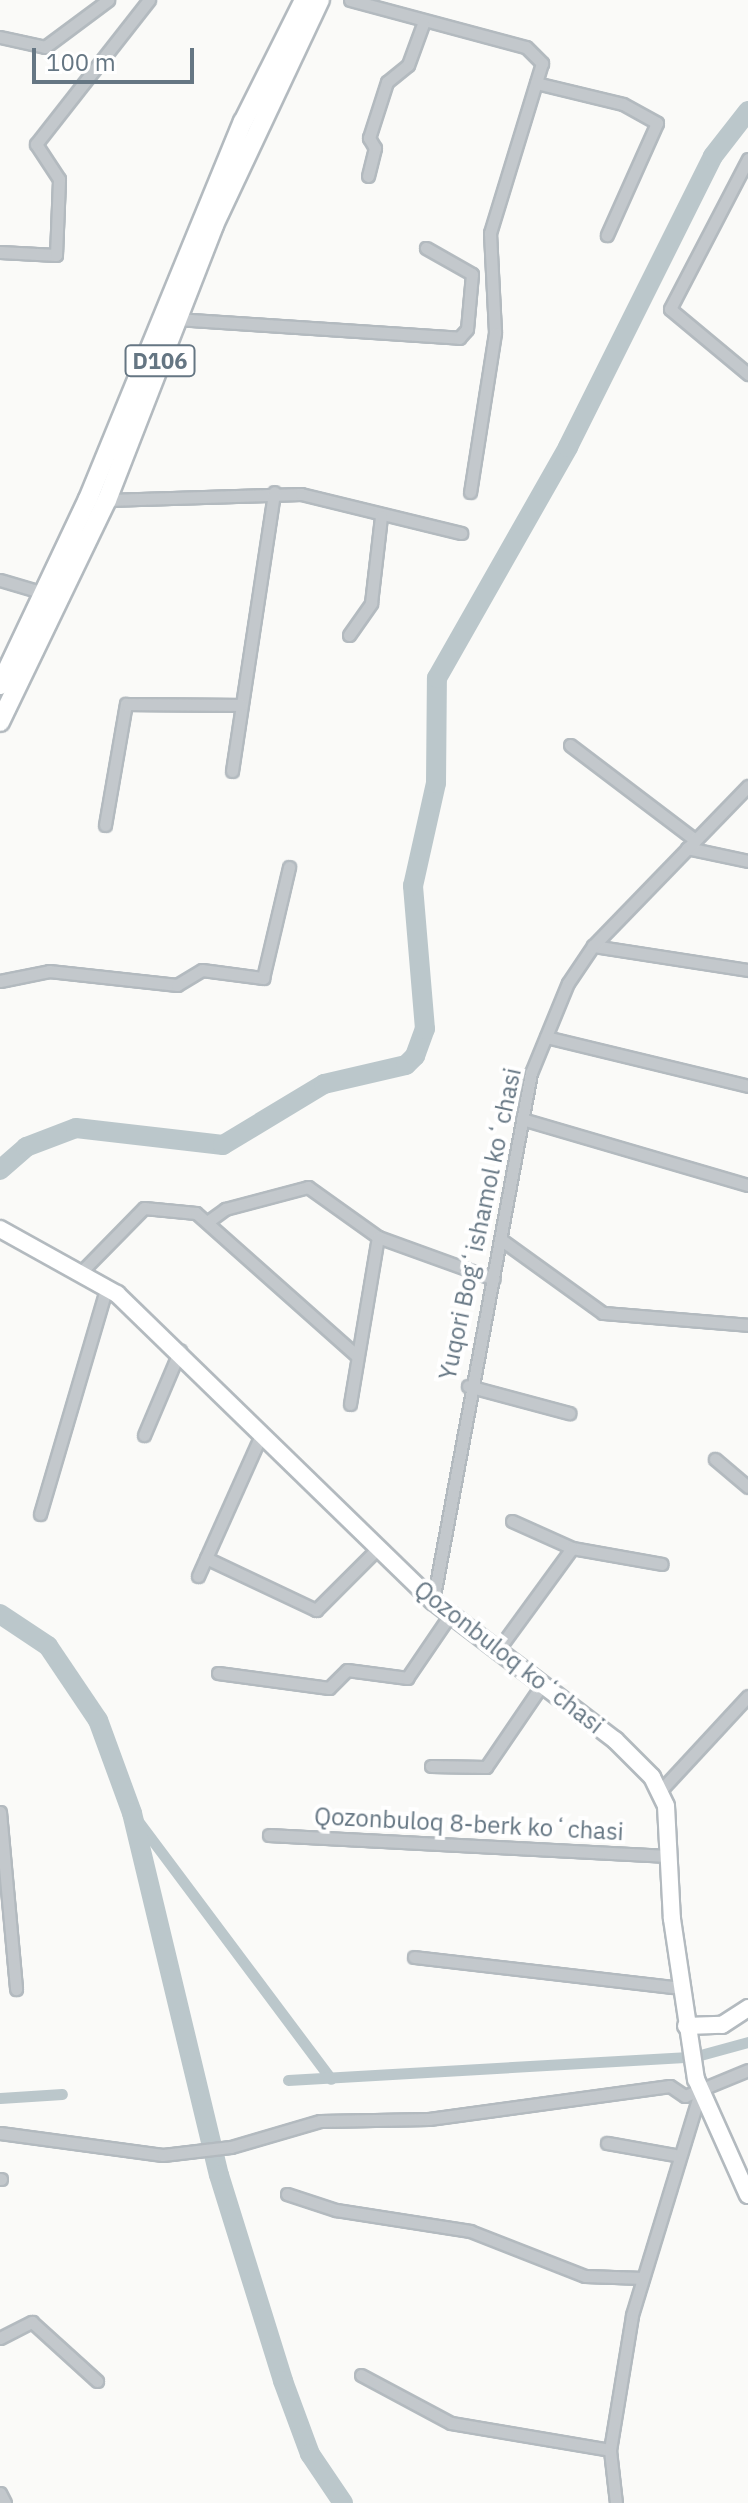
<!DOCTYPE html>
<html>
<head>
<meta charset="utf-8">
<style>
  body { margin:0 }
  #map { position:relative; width:748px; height:2503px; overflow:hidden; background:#fafaf8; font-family:"IBM Plex Sans",sans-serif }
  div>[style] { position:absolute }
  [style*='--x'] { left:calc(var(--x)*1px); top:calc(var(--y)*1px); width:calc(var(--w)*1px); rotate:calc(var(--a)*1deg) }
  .canal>* { height:11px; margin:-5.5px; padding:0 5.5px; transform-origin:5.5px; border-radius:5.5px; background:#bbc7cb }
  .river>* { height:20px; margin:-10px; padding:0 10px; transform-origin:10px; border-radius:10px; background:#bbc7cb }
  .roads { filter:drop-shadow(2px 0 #b3babf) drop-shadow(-2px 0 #b3babf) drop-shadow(0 2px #b3babf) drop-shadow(0 -2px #b3babf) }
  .minor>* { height:11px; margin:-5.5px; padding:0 5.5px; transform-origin:5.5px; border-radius:5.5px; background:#c3c8cc }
  .secondary>* { height:16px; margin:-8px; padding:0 8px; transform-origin:8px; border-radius:8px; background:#fff }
  .primary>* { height:18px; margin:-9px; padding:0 9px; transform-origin:9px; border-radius:9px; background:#fff }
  span { translate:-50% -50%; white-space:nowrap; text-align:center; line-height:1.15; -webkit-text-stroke:8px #fff; paint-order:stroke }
  .shield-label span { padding:2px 6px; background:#fff; border:2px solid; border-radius:6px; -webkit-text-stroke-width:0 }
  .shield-label { font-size:22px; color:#657683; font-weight:700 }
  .street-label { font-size:24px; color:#657683 }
  .scale { position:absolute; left:32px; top:48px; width:162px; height:36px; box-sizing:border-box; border:4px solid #657683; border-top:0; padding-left:10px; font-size:24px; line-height:28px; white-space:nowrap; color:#657683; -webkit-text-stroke:6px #fff; paint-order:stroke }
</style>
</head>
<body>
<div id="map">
  <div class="canal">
    <div style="--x:132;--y:1813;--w:332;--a:53.2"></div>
    <div style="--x:288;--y:2080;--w:406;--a:-3.3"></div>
    <div style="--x:693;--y:2057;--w:57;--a:-15.3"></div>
    <div style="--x:0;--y:2098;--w:62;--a:-3.7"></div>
  </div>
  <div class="river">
    <div style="--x:0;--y:1170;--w:35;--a:-41"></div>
    <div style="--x:26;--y:1147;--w:53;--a:-20.8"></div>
    <div style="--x:76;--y:1128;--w:148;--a:6.6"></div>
    <div style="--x:223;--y:1145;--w:118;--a:-31.1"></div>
    <div style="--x:324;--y:1084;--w:84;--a:-13"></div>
    <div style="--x:406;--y:1065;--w:13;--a:-45"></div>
    <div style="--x:415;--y:1056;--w:29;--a:-70"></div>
    <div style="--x:425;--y:1029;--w:144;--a:-94.8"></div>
    <div style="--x:413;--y:886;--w:106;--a:-77.4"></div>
    <div style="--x:436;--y:783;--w:105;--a:-89.5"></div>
    <div style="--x:437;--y:678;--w:266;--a:-60.4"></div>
    <div style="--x:568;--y:447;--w:325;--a:-63.5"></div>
    <div style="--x:713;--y:156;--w:57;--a:-52.1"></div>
    <div style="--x:0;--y:1614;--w:58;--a:33.7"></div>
    <div style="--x:48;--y:1646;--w:89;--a:56"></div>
    <div style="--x:98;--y:1720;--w:99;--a:69.9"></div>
    <div style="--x:132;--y:1813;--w:372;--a:76.5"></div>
    <div style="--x:219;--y:2175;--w:216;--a:72.7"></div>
    <div style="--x:283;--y:2381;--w:78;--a:69.7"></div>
    <div style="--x:310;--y:2454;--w:59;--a:56"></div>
  </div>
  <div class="roads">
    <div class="minor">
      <div style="--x:350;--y:0;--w:182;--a:15"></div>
      <div style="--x:526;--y:47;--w:23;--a:45"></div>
      <div style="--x:542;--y:63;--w:178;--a:107"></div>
      <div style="--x:490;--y:233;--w:100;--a:87.1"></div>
      <div style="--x:495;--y:333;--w:161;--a:98.9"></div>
      <div style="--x:0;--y:37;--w:46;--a:12.5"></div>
      <div style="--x:45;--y:47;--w:79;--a:-36.7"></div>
      <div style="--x:536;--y:83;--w:89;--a:13.6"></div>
      <div style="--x:623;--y:104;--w:39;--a:29"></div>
      <div style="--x:657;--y:123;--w:123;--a:114.1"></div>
      <div style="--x:748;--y:159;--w:169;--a:117.5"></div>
      <div style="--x:670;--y:309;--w:102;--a:39.8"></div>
      <div style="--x:368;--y:176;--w:29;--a:-76"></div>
      <div style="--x:375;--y:148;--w:12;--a:-121"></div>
      <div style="--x:369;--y:138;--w:59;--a:-72.2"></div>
      <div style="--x:387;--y:82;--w:27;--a:-39"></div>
      <div style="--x:408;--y:65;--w:44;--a:-69.9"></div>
      <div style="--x:0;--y:252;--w:56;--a:3.1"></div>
      <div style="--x:56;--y:255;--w:76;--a:-87.7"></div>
      <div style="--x:59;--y:179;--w:42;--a:-123.3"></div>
      <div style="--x:36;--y:144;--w:183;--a:-51.9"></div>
      <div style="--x:176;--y:319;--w:284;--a:3.8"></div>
      <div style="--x:459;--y:338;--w:12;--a:-48"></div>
      <div style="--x:467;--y:329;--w:55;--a:-84.8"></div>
      <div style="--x:472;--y:274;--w:53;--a:-150.5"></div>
      <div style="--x:107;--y:500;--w:194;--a:-1.8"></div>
      <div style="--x:301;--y:494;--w:165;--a:13.7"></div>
      <div style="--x:0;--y:580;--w:46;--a:16.5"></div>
      <div style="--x:349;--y:635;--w:39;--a:-55"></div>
      <div style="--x:371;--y:603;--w:87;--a:-83.4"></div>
      <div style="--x:570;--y:745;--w:157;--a:37.2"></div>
      <div style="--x:232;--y:771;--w:282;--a:-81.4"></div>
      <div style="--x:105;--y:825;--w:123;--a:-80.2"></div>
      <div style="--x:126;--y:704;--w:115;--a:0.5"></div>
      <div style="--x:687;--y:848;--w:62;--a:12"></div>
      <div style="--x:593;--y:946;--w:157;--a:8.8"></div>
      <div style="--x:0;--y:981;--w:50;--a:-11.5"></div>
      <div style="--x:49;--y:971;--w:129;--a:6.2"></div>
      <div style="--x:177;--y:985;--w:29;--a:-31"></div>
      <div style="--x:202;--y:970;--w:62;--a:7.5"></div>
      <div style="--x:263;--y:978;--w:114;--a:-76.8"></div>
      <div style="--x:546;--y:1037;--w:208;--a:13.6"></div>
      <div style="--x:522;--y:1119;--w:235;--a:16.3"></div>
      <div style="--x:210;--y:1220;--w:19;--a:-36"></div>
      <div style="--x:225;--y:1209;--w:86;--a:-14.8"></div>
      <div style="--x:308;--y:1187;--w:86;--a:35.5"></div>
      <div style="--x:378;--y:1237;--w:123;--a:19.9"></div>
      <div style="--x:503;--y:1241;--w:123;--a:35.8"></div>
      <div style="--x:603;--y:1313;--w:145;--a:4.7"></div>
      <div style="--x:83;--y:1270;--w:87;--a:-45.5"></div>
      <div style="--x:144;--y:1208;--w:52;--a:5.5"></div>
      <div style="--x:196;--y:1213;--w:214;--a:41.6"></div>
      <div style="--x:468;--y:1386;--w:105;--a:15"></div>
      <div style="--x:350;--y:1404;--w:169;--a:-80.5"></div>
      <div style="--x:144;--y:1435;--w:92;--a:-67"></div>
      <div style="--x:715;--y:1459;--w:43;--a:40.3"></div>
      <div style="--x:40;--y:1514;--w:237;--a:-73.6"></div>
      <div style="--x:512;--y:1521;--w:66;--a:24.2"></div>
      <div style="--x:572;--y:1548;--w:91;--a:10.1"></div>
      <div style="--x:206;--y:1558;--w:122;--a:25.3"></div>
      <div style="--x:316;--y:1610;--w:88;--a:-45"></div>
      <div style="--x:198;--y:1576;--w:154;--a:-65.9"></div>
      <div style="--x:433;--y:1601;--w:537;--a:-79.49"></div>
      <div style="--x:531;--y:1073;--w:97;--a:-67.7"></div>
      <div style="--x:568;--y:983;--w:45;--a:-56"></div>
      <div style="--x:593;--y:946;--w:223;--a:-45.9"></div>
      <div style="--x:497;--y:1651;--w:127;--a:-53.9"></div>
      <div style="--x:218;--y:1673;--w:112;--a:7.7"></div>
      <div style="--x:329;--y:1688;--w:25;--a:-45"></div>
      <div style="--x:347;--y:1670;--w:61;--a:7.6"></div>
      <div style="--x:407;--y:1678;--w:76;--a:-55.7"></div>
      <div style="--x:431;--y:1766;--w:55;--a:1"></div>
      <div style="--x:486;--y:1767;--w:99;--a:-55.7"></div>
      <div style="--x:661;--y:1790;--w:128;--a:-47.2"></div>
      <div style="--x:0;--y:1812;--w:178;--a:84.8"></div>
      <div style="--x:269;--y:1835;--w:399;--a:3"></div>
      <div style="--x:414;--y:1957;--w:270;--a:6.6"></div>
      <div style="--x:0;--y:2133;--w:164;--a:7.7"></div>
      <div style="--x:163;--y:2155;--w:68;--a:-6.7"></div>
      <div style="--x:231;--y:2147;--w:93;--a:-16.3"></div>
      <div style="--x:320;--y:2121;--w:109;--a:-1.1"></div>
      <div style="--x:429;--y:2119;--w:243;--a:-7.8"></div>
      <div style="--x:670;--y:2086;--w:18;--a:34"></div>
      <div style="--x:685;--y:2096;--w:68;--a:-22.4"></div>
      <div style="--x:607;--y:2143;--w:74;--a:10.1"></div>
      <div style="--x:0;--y:2179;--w:1;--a:0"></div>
      <div style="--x:287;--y:2194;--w:52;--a:18.1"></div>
      <div style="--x:336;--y:2210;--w:136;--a:8.9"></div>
      <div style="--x:470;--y:2231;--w:123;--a:21.4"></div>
      <div style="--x:585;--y:2276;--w:58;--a:2"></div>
      <div style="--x:0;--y:2338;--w:36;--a:-27"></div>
      <div style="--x:32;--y:2322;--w:88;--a:42.2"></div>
      <div style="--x:361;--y:2375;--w:102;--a:28.1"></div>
      <div style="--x:451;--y:2423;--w:161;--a:9.6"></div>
      <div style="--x:0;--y:2493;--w:11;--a:63"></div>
      <div style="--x:616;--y:2503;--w:53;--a:-96.5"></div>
      <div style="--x:610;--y:2450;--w:137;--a:-80.7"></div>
      <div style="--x:632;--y:2315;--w:233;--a:-73"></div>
    </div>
    <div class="secondary">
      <div style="--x:0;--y:1229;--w:134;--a:29.1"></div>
      <div style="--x:117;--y:1294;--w:441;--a:44.2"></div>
      <div style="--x:433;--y:1601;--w:229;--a:37.4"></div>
      <div style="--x:615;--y:1740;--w:52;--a:45"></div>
      <div style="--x:652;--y:1777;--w:32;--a:64"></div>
      <div style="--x:666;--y:1806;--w:113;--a:87"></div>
      <div style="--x:672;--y:1919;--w:162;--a:81.5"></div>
      <div style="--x:696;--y:2079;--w:127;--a:65.9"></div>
      <div style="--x:686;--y:2026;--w:36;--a:-2"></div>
      <div style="--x:722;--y:2025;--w:31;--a:-33"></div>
    </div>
    <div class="primary">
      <div style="--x:0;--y:685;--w:206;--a:-64.7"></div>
      <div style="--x:88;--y:499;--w:408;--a:-67.7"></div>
      <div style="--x:243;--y:122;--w:136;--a:-63.4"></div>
      <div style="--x:0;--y:722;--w:246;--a:-64.3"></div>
      <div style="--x:107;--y:500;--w:295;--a:-68.7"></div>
      <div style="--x:214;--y:225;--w:249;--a:-64.8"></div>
    </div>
  </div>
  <div class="shield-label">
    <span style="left:160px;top:361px">D106</span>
  </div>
  <div class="street-label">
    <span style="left:480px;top:1224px;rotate:-78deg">Yuqori Bogʻishamol koʻchasi</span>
    <span style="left:509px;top:1657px;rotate:38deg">Qozonbuloq koʻchasi</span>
    <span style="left:469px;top:1824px;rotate:3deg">Qozonbuloq 8-berk koʻchasi</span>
  </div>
  <div class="scale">100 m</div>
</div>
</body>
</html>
